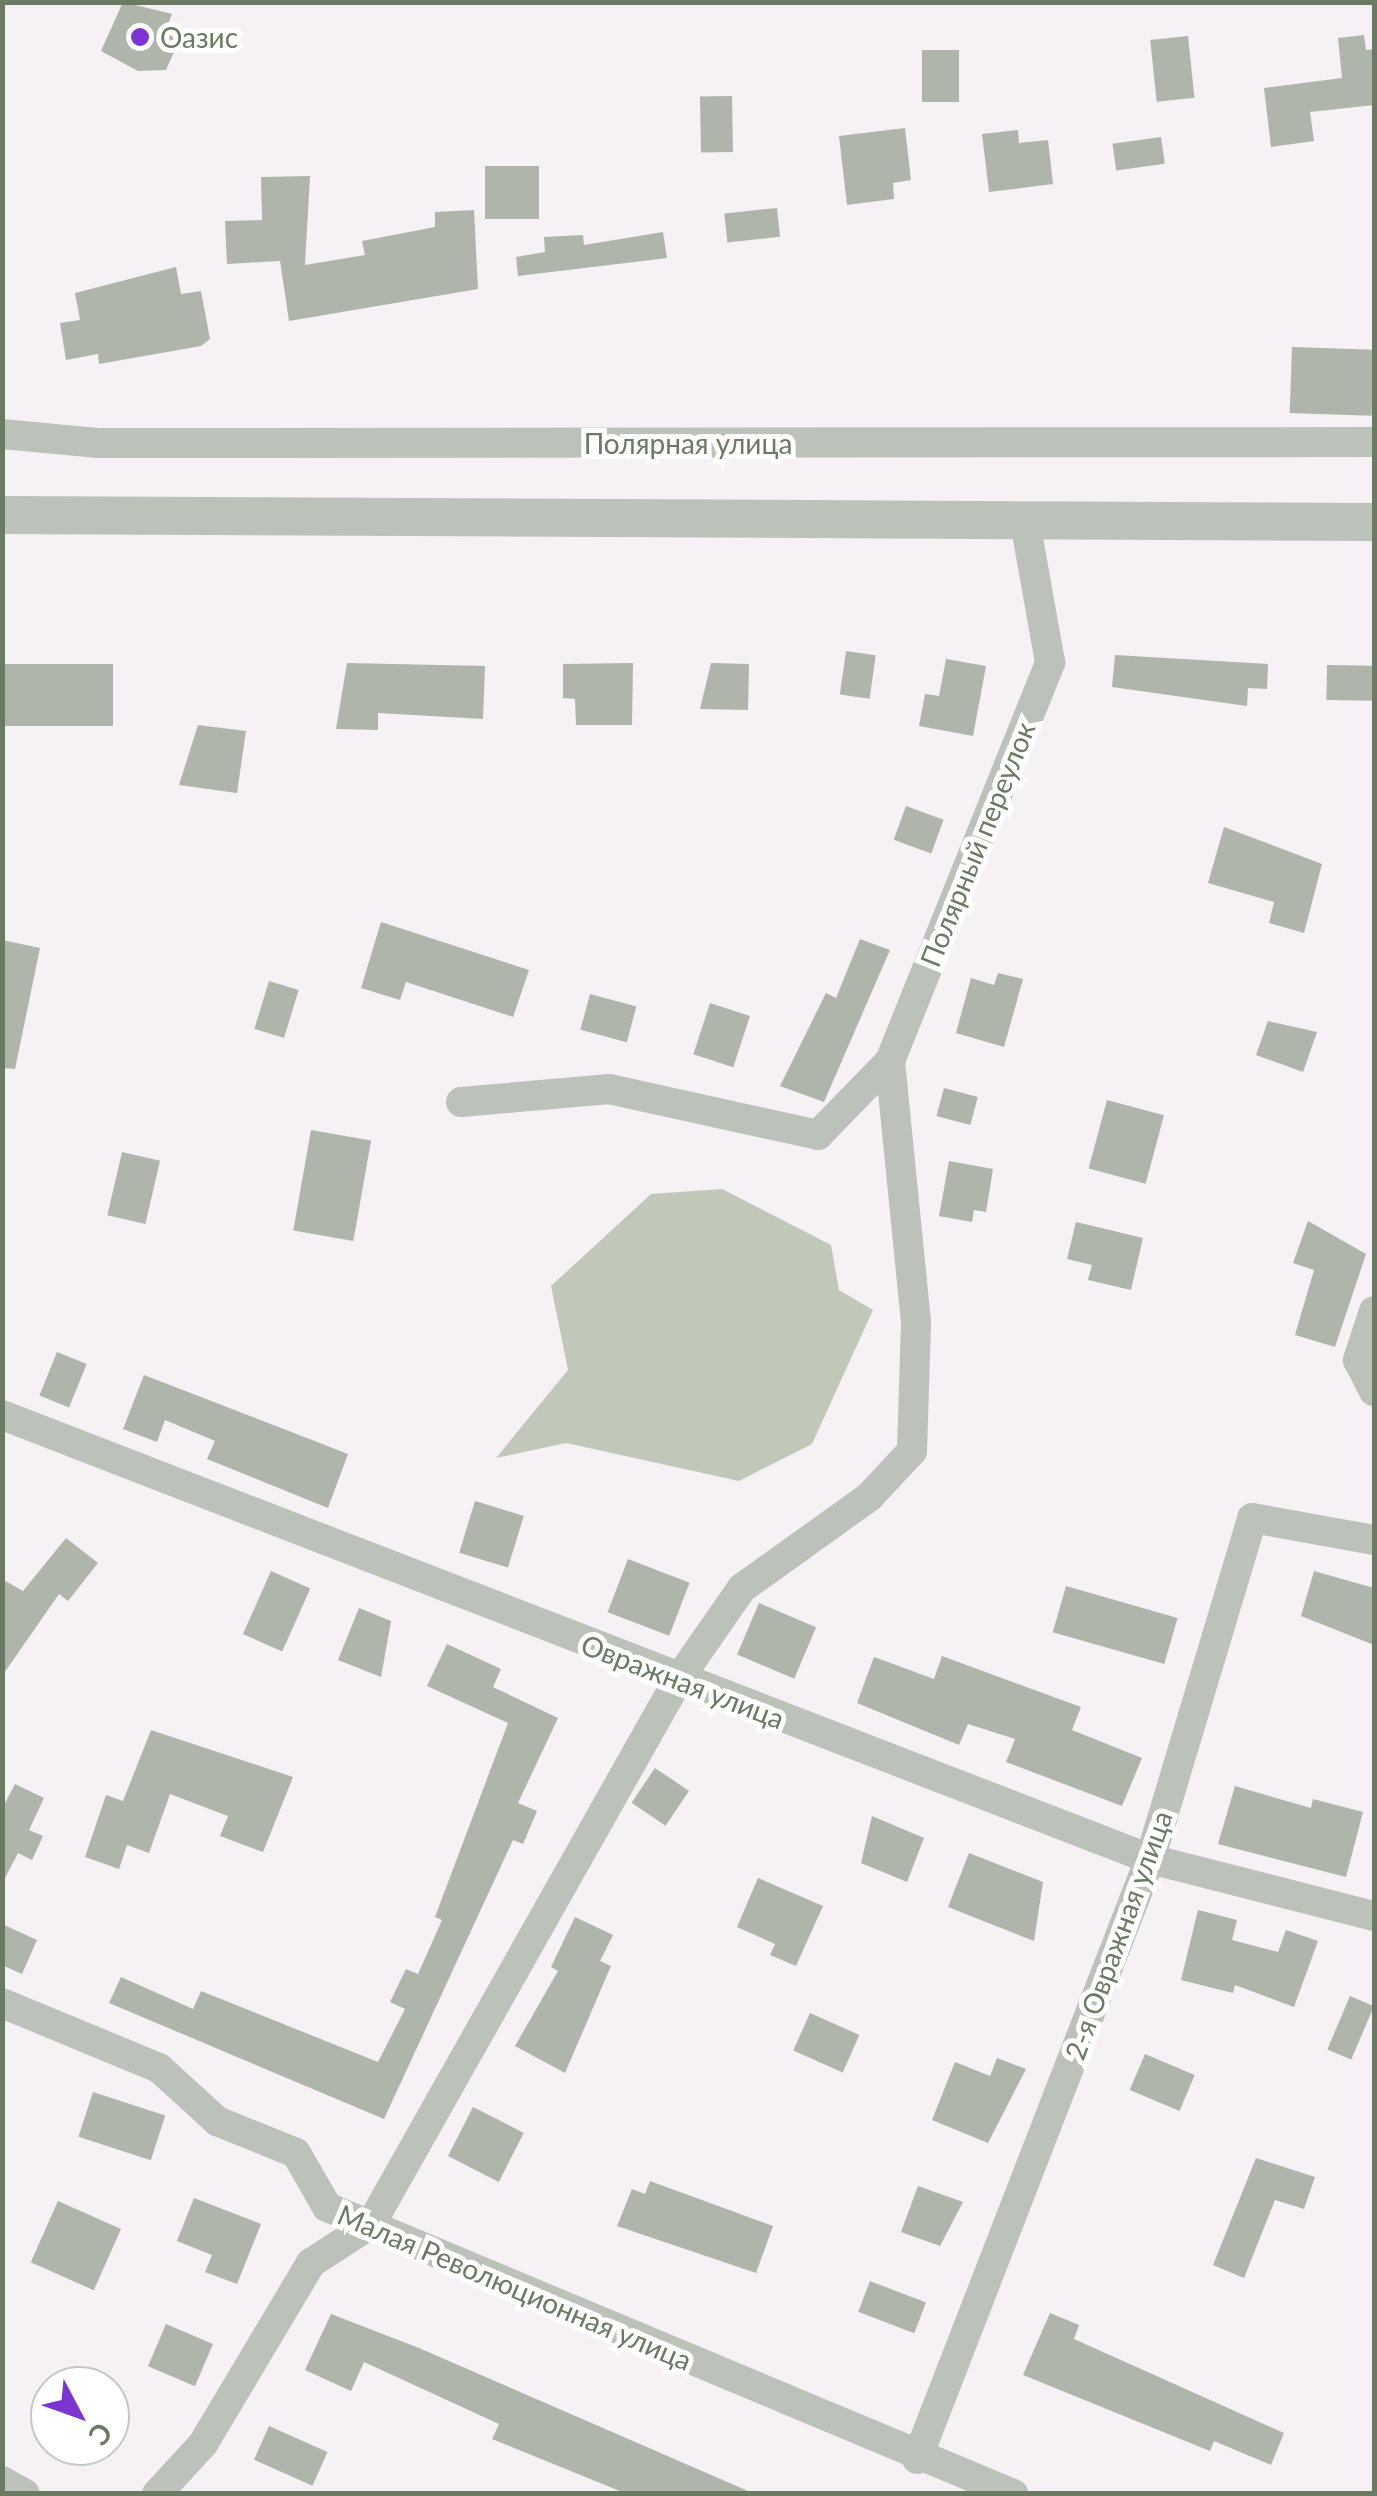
<!DOCTYPE html>
<html>
<head>
<meta charset="utf-8">
<style>
  body { margin:0 }
  #map { position:relative; width:1377px; height:2496px; overflow:hidden; background:#f5f1f4; font-family:Lato,sans-serif }
  div>[style] { position:absolute }
  [style*='--x'] { left:calc(var(--x)*1px); top:calc(var(--y)*1px); width:calc(var(--w)*1px); rotate:calc(var(--a)*1deg) }
  .water>* { inset:0; background:#c1c8ba }
  .building>* { inset:0; background:#afb5ab; transform-origin:0 0 }
  .minor>* { height:30px; margin:-15px; padding:0 15px; transform-origin:15px; border-radius:15px; background:#bcc1ba }
  .tertiary>* { height:38px; margin:-19px; padding:0 19px; transform-origin:19px; border-radius:19px; background:#bcc1ba }
  .dots>* { width:28px; height:28px; translate:-50% -50%; box-sizing:border-box; border:5px solid #fff; border-radius:50% }
  span { translate:-50% -50%; white-space:nowrap; text-align:center; line-height:1.15; -webkit-text-stroke:10px #fff; paint-order:stroke }
  .poi-label { font-size:28px; color:#6a7a63 }
  .left { translate:0 -50%; text-align:left }
  .street-label { font-size:28px; color:#6a7a63 }
  .frame { position:absolute; inset:0; border:5px solid #6a7a63; pointer-events:none }
  .north { position:absolute; left:30px; top:2366px; width:100px; height:100px; box-sizing:border-box; background:#fff; border:2px solid #c3cac1; border-radius:50%; rotate:131deg; font-size:28px; font-weight:700; line-height:40px; text-align:center; color:#6a7a63 }
  .north::after { content:''; display:block; margin:auto; width:35px; height:45px; background:#7c35d2; clip-path:polygon(50% 0,100% 100%,50% 72%,0 100%) }
</style>
</head>
<body>
<div id="map">
  <div class="water">
    <div style="clip-path:polygon(722px 1189px,831px 1245px,839px 1290px,873px 1310px,812px 1444px,739px 1481px,566px 1443px,496px 1458px,568px 1370px,551px 1286px,651px 1194px)"></div>
  </div>
  <div class="building">
    <div style="clip-path:polygon(123px 2px,172px 14px,165px 32px,179px 41px,166px 70px,138px 71px,101px 51px)"></div>
    <div style="clip-path:polygon(1364px 35px,1366px 50px,1374px 49px,1374px 105px,1310px 112px,1314px 141px,1271px 147px,1264px 88px,1342px 78px,1338px 38px)"></div>
    <div style="left:1188px;top:36px;width:62px;height:38px;rotate:84deg"></div>
    <div style="left:922px;top:50px;width:37px;height:52px"></div>
    <div style="left:732px;top:96px;width:56px;height:32px;rotate:89deg"></div>
    <div style="clip-path:polygon(905px 128px,911px 180px,893px 183px,894px 199px,847px 205px,839px 136px)"></div>
    <div style="clip-path:polygon(1018px 130px,1019px 143px,1048px 140px,1053px 184px,989px 192px,982px 134px)"></div>
    <div style="left:1161px;top:137px;width:27px;height:49px;rotate:82deg"></div>
    <div style="left:485px;top:166px;width:54px;height:53px"></div>
    <div style="clip-path:polygon(310px 176px,305px 265px,365px 255px,362px 241px,435px 227px,435px 212px,474px 210px,478px 289px,289px 321px,280px 261px,227px 264px,225px 221px,262px 220px,261px 177px)"></div>
    <div style="left:777px;top:208px;width:29px;height:53px;rotate:84deg"></div>
    <div style="clip-path:polygon(663px 232px,667px 258px,518px 276px,516px 257px,545px 252px,544px 237px,583px 235px,584px 245px)"></div>
    <div style="clip-path:polygon(176px 267px,181px 294px,201px 291px,210px 339px,201px 346px,99px 364px,98px 354px,66px 360px,60px 323px,80px 320px,75px 293px)"></div>
    <div style="left:1292px;top:347px;width:82px;height:66px;rotate:2deg"></div>
    <div style="left:846px;top:651px;width:30px;height:44px;rotate:8deg"></div>
    <div style="clip-path:polygon(1115px 655px,1268px 664px,1267px 689px,1248px 688px,1247px 706px,1112px 687px)"></div>
    <div style="clip-path:polygon(946px 659px,986px 666px,973px 736px,919px 726px,925px 694px,939px 696px)"></div>
    <div style="clip-path:polygon(347px 663px,485px 666px,483px 719px,378px 713px,378px 730px,336px 729px)"></div>
    <div style="clip-path:polygon(633px 663px,632px 725px,576px 725px,575px 699px,563px 698px,563px 664px)"></div>
    <div style="clip-path:polygon(711px 663px,749px 664px,748px 710px,700px 709px)"></div>
    <div style="left:113px;top:664px;width:62px;height:111px;rotate:90deg"></div>
    <div style="left:1327px;top:665px;width:47px;height:35px;rotate:1deg"></div>
    <div style="clip-path:polygon(198px 725px,246px 731px,237px 793px,179px 785px)"></div>
    <div style="left:906px;top:806px;width:40px;height:36px;rotate:20deg"></div>
    <div style="clip-path:polygon(1224px 827px,1322px 864px,1304px 933px,1269px 923px,1274px 902px,1208px 883px)"></div>
    <div style="clip-path:polygon(381px 922px,529px 970px,513px 1017px,406px 982px,400px 1000px,361px 988px)"></div>
    <div style="clip-path:polygon(860px 939px,890px 950px,824px 1102px,780px 1086px,826px 993px,836px 998px)"></div>
    <div style="clip-path:polygon(2px 940px,40px 948px,15px 1069px,2px 1068px)"></div>
    <div style="clip-path:polygon(998px 973px,1023px 979px,1004px 1047px,956px 1033px,971px 978px,994px 985px)"></div>
    <div style="left:269px;top:981px;width:31px;height:50px;rotate:17deg"></div>
    <div style="left:590px;top:994px;width:48px;height:37px;rotate:15deg"></div>
    <div style="left:710px;top:1003px;width:42px;height:54px;rotate:18deg"></div>
    <div style="clip-path:polygon(1268px 1021px,1317px 1032px,1303px 1072px,1256px 1055px)"></div>
    <div style="left:944px;top:1088px;width:35px;height:29px;rotate:15deg"></div>
    <div style="left:1107px;top:1100px;width:59px;height:71px;rotate:15deg"></div>
    <div style="left:311px;top:1130px;width:61px;height:102px;rotate:10deg"></div>
    <div style="left:122px;top:1152px;width:39px;height:65px;rotate:13deg"></div>
    <div style="clip-path:polygon(949px 1161px,993px 1169px,986px 1212px,974px 1210px,972px 1222px,939px 1216px)"></div>
    <div style="clip-path:polygon(1308px 1221px,1366px 1254px,1335px 1347px,1295px 1335px,1314px 1270px,1293px 1263px)"></div>
    <div style="clip-path:polygon(1076px 1222px,1143px 1238px,1131px 1290px,1088px 1280px,1092px 1265px,1067px 1259px)"></div>
    <div style="left:57px;top:1352px;width:32px;height:47px;rotate:22deg"></div>
    <div style="clip-path:polygon(144px 1375px,348px 1454px,328px 1508px,207px 1459px,215px 1441px,165px 1420px,157px 1442px,123px 1429px)"></div>
    <div style="left:475px;top:1501px;width:51px;height:54px;rotate:17deg"></div>
    <div style="clip-path:polygon(66px 1538px,98px 1563px,68px 1601px,59px 1594px,2px 1676px,2px 1579px,23px 1591px)"></div>
    <div style="left:628px;top:1559px;width:66px;height:57px;rotate:21deg"></div>
    <div style="left:271px;top:1571px;width:43px;height:69px;rotate:24deg"></div>
    <div style="clip-path:polygon(1314px 1571px,1374px 1588px,1374px 1645px,1301px 1616px)"></div>
    <div style="left:1066px;top:1586px;width:116px;height:48px;rotate:16deg"></div>
    <div style="left:759px;top:1603px;width:62px;height:56px;rotate:23deg"></div>
    <div style="clip-path:polygon(359px 1608px,391px 1621px,381px 1677px,338px 1660px)"></div>
    <div style="clip-path:polygon(447px 1644px,501px 1669px,493px 1687px,558px 1718px,518px 1803px,537px 1811px,523px 1844px,513px 1840px,384px 2119px,109px 2003px,121px 1977px,193px 2009px,201px 1991px,378px 2062px,405px 2009px,390px 2002px,406px 1969px,418px 1974px,442px 1920px,435px 1917px,508px 1723px,427px 1686px)"></div>
    <div style="clip-path:polygon(942px 1656px,1081px 1707px,1072px 1730px,1142px 1758px,1122px 1806px,1006px 1762px,1015px 1739px,968px 1724px,959px 1745px,857px 1703px,874px 1657px,934px 1679px)"></div>
    <div style="clip-path:polygon(151px 1730px,293px 1777px,263px 1852px,220px 1836px,228px 1816px,170px 1794px,149px 1853px,127px 1845px,119px 1869px,85px 1857px,106px 1795px,123px 1801px)"></div>
    <div style="left:655px;top:1768px;width:41px;height:42px;rotate:34deg"></div>
    <div style="clip-path:polygon(15px 1784px,44px 1798px,29px 1830px,43px 1836px,32px 1860px,18px 1853px,2px 1884px,2px 1809px)"></div>
    <div style="clip-path:polygon(1235px 1786px,1311px 1808px,1313px 1799px,1363px 1812px,1346px 1877px,1218px 1844px)"></div>
    <div style="clip-path:polygon(872px 1816px,924px 1838px,907px 1882px,861px 1863px)"></div>
    <div style="clip-path:polygon(969px 1853px,1043px 1882px,1034px 1941px,948px 1907px)"></div>
    <div style="clip-path:polygon(758px 1878px,823px 1906px,796px 1966px,770px 1955px,775px 1944px,737px 1927px)"></div>
    <div style="clip-path:polygon(1198px 1910px,1237px 1920px,1232px 1940px,1278px 1952px,1286px 1930px,1318px 1941px,1294px 2007px,1235px 1985px,1233px 1993px,1181px 1980px)"></div>
    <div style="clip-path:polygon(575px 1917px,613px 1935px,600px 1961px,611px 1966px,565px 2073px,515px 2046px,558px 1971px,551px 1967px)"></div>
    <div style="clip-path:polygon(2px 1924px,37px 1940px,22px 1974px,2px 1965px)"></div>
    <div style="left:1350px;top:1996px;width:26px;height:58px;rotate:23deg"></div>
    <div style="left:810px;top:2013px;width:54px;height:41px;rotate:24deg"></div>
    <div style="left:1145px;top:2054px;width:54px;height:39px;rotate:23deg"></div>
    <div style="clip-path:polygon(997px 2058px,1026px 2069px,988px 2143px,932px 2120px,955px 2062px,990px 2076px)"></div>
    <div style="left:93px;top:2092px;width:76px;height:47px;rotate:18deg"></div>
    <div style="left:473px;top:2107px;width:57px;height:55px;rotate:27deg"></div>
    <div style="clip-path:polygon(1256px 2158px,1315px 2177px,1304px 2209px,1275px 2200px,1244px 2278px,1213px 2265px)"></div>
    <div style="clip-path:polygon(650px 2181px,773px 2226px,756px 2273px,617px 2226px,632px 2189px,645px 2194px)"></div>
    <div style="clip-path:polygon(918px 2186px,963px 2202px,940px 2246px,901px 2232px)"></div>
    <div style="clip-path:polygon(194px 2198px,261px 2224px,237px 2284px,205px 2272px,212px 2255px,177px 2241px)"></div>
    <div style="left:58px;top:2201px;width:69px;height:67px;rotate:24deg"></div>
    <div style="left:870px;top:2281px;width:60px;height:33px;rotate:21deg"></div>
    <div style="clip-path:polygon(1050px 2313px,1079px 2325px,1074px 2339px,1284px 2433px,1271px 2465px,1214px 2441px,1210px 2451px,1023px 2375px)"></div>
    <div style="clip-path:polygon(331px 2314px,419px 2348px,755px 2494px,627px 2494px,492px 2439px,499px 2424px,364px 2362px,351px 2391px,305px 2370px)"></div>
    <div style="left:166px;top:2324px;width:51px;height:46px;rotate:23deg"></div>
    <div style="left:269px;top:2426px;width:64px;height:37px;rotate:24deg"></div>
  </div>
  <div class="minor">
    <div style="--x:2;--y:434;--w:95;--a:5.4"></div>
    <div style="--x:97;--y:443;--w:1277;--a:-0.04"></div>
    <div style="--x:461;--y:1102;--w:149;--a:-5"></div>
    <div style="--x:609;--y:1089;--w:214;--a:12.4"></div>
    <div style="--x:818;--y:1135;--w:103;--a:-45.8"></div>
    <div style="--x:890;--y:1061;--w:430;--a:-68.1"></div>
    <div style="--x:1050;--y:662;--w:142;--a:-100.1"></div>
    <div style="--x:1374;--y:1311;--w:52;--a:108.1"></div>
    <div style="--x:1358;--y:1360;--w:35;--a:63"></div>
    <div style="--x:2;--y:1415;--w:1231;--a:21.14"></div>
    <div style="--x:1150;--y:1859;--w:231;--a:14.3"></div>
    <div style="--x:2;--y:2003;--w:170;--a:22.5"></div>
    <div style="--x:159;--y:2068;--w:79;--a:42.4"></div>
    <div style="--x:217;--y:2121;--w:85;--a:22.1"></div>
    <div style="--x:296;--y:2153;--w:62;--a:60.1"></div>
    <div style="--x:327;--y:2207;--w:744;--a:22.7"></div>
    <div style="--x:917;--y:2459;--w:644;--a:-68.78"></div>
    <div style="--x:1150;--y:1859;--w:356;--a:-73.3"></div>
    <div style="--x:1252;--y:1518;--w:124;--a:10.2"></div>
    <div style="--x:2;--y:2481;--w:26;--a:29"></div>
    <div style="--x:157;--y:2494;--w:68;--a:-47.4"></div>
    <div style="--x:203;--y:2444;--w:211;--a:-59.2"></div>
    <div style="--x:311;--y:2263;--w:72;--a:-33"></div>
    <div style="--x:371;--y:2224;--w:625;--a:-60.56"></div>
    <div style="--x:678;--y:1680;--w:112;--a:-55.2"></div>
    <div style="--x:742;--y:1588;--w:156;--a:-35.6"></div>
    <div style="--x:869;--y:1497;--w:63;--a:-46.9"></div>
    <div style="--x:912;--y:1451;--w:129;--a:-88.2"></div>
    <div style="--x:916;--y:1322;--w:262;--a:-95.7"></div>
  </div>
  <div class="tertiary">
    <div style="--x:2;--y:515;--w:1372;--a:0.29"></div>
  </div>
  <div class="dots">
    <div style="left:140px;top:37px;background:#7c35d2"></div>
  </div>
  <div class="poi-label">
    <span class="left" style="left:160px;top:37px">Оазис</span>
  </div>
  <div class="street-label">
    <span style="left:688px;top:443px">Полярная улица</span>
    <span style="left:977px;top:844px;rotate:-68deg">Полярный переулок</span>
    <span style="left:683px;top:1681px;rotate:21deg">Овражная улица</span>
    <span style="left:1118px;top:1935px;rotate:-70deg">2-я Овражная улица</span>
    <span style="left:515px;top:2287px;rotate:23deg">Малая Революционная улица</span>
  </div>
  <div class="frame"></div>
  <div class="north">С</div>
</div>
</body>
</html>
